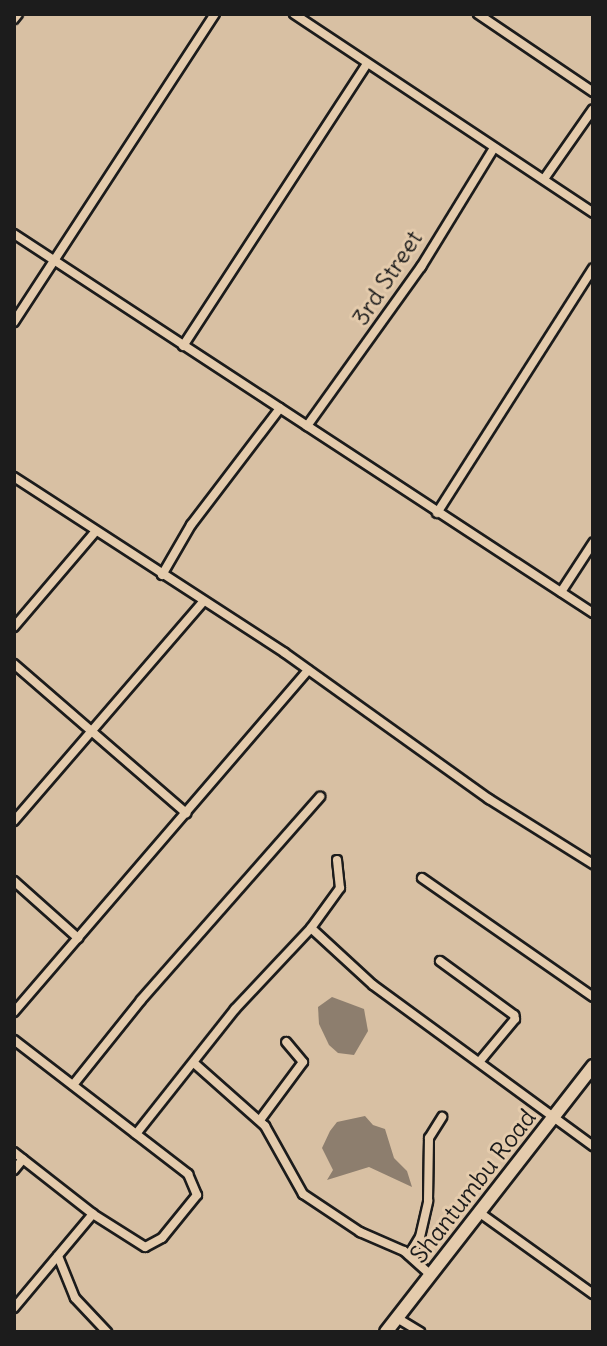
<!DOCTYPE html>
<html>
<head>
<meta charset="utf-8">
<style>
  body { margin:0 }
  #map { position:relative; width:607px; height:1346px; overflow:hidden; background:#d8c0a3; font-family:Delius,sans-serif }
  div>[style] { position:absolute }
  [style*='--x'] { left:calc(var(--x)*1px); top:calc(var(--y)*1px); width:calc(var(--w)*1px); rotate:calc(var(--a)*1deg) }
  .water>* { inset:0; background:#8d7e6e }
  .roads { filter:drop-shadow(2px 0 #1c1c1c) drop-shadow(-2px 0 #1c1c1c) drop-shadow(0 2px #1c1c1c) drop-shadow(0 -2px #1c1c1c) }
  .street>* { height:8px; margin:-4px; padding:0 4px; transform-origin:4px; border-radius:4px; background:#e4cbac }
  .secondary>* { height:12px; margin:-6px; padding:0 6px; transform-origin:6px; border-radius:6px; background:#e4cbac }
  span { translate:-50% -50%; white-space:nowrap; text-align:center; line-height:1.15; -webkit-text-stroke:6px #e4cbac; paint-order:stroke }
  .street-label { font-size:24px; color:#1c1c1c }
  .frame { position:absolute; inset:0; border:16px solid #1c1c1c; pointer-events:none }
</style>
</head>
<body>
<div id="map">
  <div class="water">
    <div style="clip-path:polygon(332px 997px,364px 1009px,368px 1031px,354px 1055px,338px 1053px,329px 1045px,319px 1024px,318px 1007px)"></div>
    <div style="clip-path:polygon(365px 1116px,373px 1125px,385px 1129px,394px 1158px,407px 1171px,412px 1187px,369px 1167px,327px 1180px,333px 1170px,322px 1148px,330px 1131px,337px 1122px)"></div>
  </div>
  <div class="roads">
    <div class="street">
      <div style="--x:294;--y:14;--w:359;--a:33.6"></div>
      <div style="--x:478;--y:14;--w:139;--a:34.1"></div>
      <div style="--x:14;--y:19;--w:6;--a:-51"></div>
      <div style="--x:544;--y:179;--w:85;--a:-55"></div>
      <div style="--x:14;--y:234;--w:692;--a:33.21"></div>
      <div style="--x:14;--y:322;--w:368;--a:-56.9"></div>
      <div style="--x:183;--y:346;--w:337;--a:-56.9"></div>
      <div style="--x:307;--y:426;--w:196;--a:-54.4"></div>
      <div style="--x:421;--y:267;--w:140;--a:-58.5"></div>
      <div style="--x:14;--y:477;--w:323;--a:33"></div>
      <div style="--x:285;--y:653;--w:251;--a:35.6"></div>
      <div style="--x:489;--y:799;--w:123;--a:32"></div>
      <div style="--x:437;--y:513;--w:290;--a:-57.5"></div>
      <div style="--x:162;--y:575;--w:58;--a:-59.9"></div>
      <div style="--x:191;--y:525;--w:147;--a:-52.7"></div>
      <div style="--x:561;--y:592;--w:59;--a:-56.9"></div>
      <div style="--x:14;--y:627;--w:125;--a:-49.5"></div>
      <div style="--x:14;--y:664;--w:228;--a:40.9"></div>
      <div style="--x:14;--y:821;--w:289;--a:-49.2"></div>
      <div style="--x:337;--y:860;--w:28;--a:84"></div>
      <div style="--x:340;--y:888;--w:49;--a:125.9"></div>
      <div style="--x:311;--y:928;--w:84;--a:42.6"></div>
      <div style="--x:373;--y:985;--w:273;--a:36.2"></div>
      <div style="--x:422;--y:878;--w:208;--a:34.8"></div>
      <div style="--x:14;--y:881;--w:86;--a:41.7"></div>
      <div style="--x:440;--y:961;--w:92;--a:36.1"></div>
      <div style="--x:514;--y:1015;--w:4;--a:76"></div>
      <div style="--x:515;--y:1019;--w:55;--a:129.8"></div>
      <div style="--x:14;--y:1012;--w:451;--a:-49.3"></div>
      <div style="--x:14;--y:1040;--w:220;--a:37.6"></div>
      <div style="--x:188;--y:1174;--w:23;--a:67"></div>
      <div style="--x:197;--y:1195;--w:55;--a:129.1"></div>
      <div style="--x:162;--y:1238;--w:19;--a:152"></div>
      <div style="--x:145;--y:1247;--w:62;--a:-147.6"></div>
      <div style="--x:93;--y:1214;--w:100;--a:-141.9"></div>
      <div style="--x:194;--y:1063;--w:95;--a:41.6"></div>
      <div style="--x:265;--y:1126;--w:78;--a:60.8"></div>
      <div style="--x:303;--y:1194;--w:69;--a:33.7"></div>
      <div style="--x:360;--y:1232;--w:48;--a:23.4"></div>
      <div style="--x:404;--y:1251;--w:36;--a:42"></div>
      <div style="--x:73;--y:1085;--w:109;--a:-51.3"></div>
      <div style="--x:141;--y:1000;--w:271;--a:-48.6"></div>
      <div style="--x:260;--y:1120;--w:72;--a:-53.4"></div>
      <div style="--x:303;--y:1062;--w:26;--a:-130"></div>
      <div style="--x:136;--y:1134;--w:159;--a:-51.6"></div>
      <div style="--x:235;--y:1009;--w:111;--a:-46.8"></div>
      <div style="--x:14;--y:1170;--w:14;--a:-51"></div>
      <div style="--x:480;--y:1213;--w:139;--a:35.6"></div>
      <div style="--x:409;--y:1255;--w:21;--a:-59"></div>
      <div style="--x:420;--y:1237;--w:37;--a:-77"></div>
      <div style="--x:428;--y:1201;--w:63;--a:-89.1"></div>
      <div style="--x:429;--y:1138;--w:25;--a:-58"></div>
      <div style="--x:58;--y:1256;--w:45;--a:68"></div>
      <div style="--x:75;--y:1298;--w:47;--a:46.7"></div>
      <div style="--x:14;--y:1308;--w:123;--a:-50"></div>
      <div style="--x:397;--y:1318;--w:27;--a:31"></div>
    </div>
    <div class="secondary">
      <div style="--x:386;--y:1332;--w:337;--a:-52.1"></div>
    </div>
  </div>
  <div class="street-label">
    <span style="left:387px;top:278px;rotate:-57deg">3rd Street</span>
    <span style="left:473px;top:1186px;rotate:-52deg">Shantumbu Road</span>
  </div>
  <div class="frame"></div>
</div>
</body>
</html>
